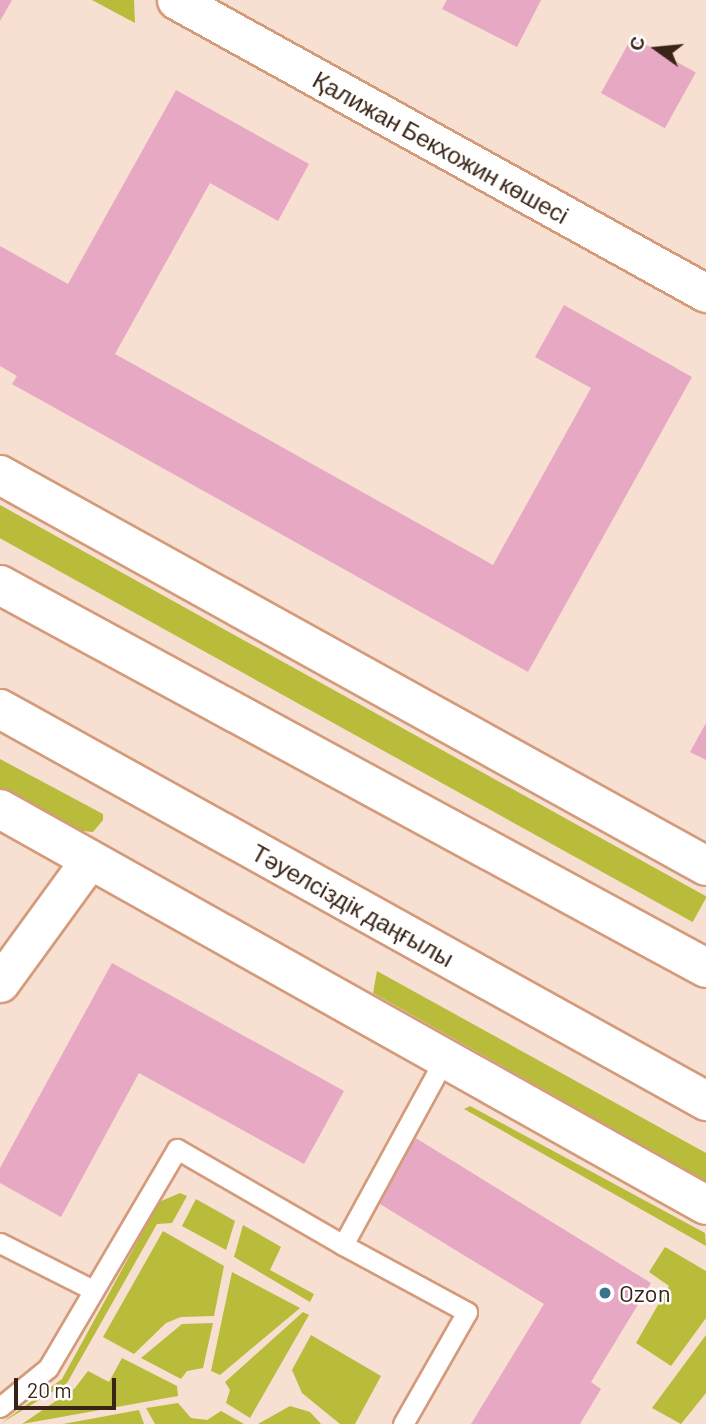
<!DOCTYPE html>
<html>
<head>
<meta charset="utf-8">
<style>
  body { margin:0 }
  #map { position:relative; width:706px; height:1424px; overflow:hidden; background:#f7dfd2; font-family:Barlow,sans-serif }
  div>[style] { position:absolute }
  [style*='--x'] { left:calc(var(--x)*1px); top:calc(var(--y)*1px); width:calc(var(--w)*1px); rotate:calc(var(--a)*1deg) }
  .green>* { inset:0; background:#b9bb3b; transform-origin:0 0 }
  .building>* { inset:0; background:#e7a8c4; transform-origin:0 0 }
  .roads { filter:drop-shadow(2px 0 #d49b7b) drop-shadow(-2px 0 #d49b7b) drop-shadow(0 2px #d49b7b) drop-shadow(0 -2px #d49b7b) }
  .service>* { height:19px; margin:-9.5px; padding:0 9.5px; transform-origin:9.5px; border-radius:9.5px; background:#fff }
  .minor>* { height:37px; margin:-18.5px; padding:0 18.5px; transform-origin:18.5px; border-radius:18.5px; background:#fff }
  .secondary>* { height:38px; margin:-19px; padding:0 19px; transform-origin:19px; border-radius:19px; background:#fff }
  .dots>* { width:19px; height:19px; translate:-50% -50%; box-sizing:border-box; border:4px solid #fff; border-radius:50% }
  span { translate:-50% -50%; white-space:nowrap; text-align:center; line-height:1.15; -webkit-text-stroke:5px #fff; paint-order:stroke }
  .street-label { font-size:24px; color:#3a2417 }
  .poi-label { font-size:24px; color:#3a2417 }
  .left { translate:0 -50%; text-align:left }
  .north { position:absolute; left:622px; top:14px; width:70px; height:70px; -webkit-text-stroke:5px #fff; paint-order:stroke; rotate:285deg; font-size:19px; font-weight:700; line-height:28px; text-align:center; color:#3a2417 }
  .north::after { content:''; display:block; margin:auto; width:24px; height:32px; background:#3a2417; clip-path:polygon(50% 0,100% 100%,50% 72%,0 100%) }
  .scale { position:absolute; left:14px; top:1378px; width:102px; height:32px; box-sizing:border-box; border:4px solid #3a2417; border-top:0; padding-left:9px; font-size:21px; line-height:24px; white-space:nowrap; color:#3a2417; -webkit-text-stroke:5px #fff; paint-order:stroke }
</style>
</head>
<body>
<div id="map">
  <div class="green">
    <div style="clip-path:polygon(92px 0,134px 0,135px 23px)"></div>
    <div style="left:0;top:505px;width:808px;height:29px;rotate:29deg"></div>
    <div style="clip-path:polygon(0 759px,103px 814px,103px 820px,93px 832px,71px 830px,0 790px)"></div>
    <div style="clip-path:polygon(377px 971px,706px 1153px,706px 1181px,373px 993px)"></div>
    <div style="clip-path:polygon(470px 1106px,705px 1233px,706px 1246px,464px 1109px)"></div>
    <div style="clip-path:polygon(180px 1193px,187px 1196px,172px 1223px,157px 1224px,67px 1383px,0 1424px,62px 1379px,159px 1202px)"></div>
    <div style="clip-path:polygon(196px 1199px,235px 1221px,226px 1250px,182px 1226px)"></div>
    <div style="clip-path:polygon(243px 1225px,281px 1247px,270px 1270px,314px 1294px,310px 1302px,234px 1257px)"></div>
    <div style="clip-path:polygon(163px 1231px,224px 1266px,214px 1316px,181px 1317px,166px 1323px,134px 1354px,103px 1337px)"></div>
    <div style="clip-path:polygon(665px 1247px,706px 1271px,706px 1318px,671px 1366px,636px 1343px,669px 1286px,649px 1272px)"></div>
    <div style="clip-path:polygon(232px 1272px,300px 1308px,220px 1375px,211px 1371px)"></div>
    <div style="clip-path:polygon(303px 1312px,309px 1315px,250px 1418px,226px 1403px,230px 1390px,225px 1382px)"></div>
    <div style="clip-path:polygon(213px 1323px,203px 1368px,187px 1371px,181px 1379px,141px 1358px,182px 1324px)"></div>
    <div style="clip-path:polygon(311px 1335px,381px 1376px,355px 1424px,340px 1424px,302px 1393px,292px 1370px)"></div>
    <div style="clip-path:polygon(706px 1335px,706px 1393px,681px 1424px,652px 1408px)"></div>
    <div style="clip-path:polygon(122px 1358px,177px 1386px,178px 1396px,22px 1424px,75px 1388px,88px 1371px,109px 1382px)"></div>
    <div style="clip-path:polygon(178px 1403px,191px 1418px,207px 1420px,221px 1411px,244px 1424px,155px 1424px,146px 1408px)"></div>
    <div style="clip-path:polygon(290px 1406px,310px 1412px,321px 1424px,258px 1424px)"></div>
    <div style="clip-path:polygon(139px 1410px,144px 1424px,63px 1424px)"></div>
  </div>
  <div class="building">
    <div style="clip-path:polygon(0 0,12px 0,0 21px)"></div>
    <div style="clip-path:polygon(447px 0,541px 0,517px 47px,442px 9px)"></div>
    <div style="left:632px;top:37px;width:73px;height:64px;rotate:29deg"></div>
    <div style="clip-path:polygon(176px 90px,309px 164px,278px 221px,210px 183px,115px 354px,493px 565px,591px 388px,535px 357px,564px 305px,692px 377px,528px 672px,12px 384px,17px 376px,0 366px,0 246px,68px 284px)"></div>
    <div style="clip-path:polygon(706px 723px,706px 760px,690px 752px)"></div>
    <div style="clip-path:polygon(112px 963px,344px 1091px,304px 1164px,139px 1073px,61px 1217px,0 1183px,0 1168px)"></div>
    <div style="clip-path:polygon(414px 1137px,651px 1283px,591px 1382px,601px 1389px,580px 1424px,471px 1424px,544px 1304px,375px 1201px)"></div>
  </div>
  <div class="roads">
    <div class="service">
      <div style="--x:0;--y:1243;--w:104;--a:26.8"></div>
      <div style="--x:0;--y:1407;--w:62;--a:-39.1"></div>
      <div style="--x:48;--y:1368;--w:254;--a:-59.5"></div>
      <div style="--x:177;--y:1149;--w:192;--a:30"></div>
      <div style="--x:403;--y:1424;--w:129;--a:-60.3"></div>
      <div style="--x:467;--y:1312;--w:141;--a:-151.6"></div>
      <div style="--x:343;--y:1245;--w:213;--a:-61.4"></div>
    </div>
    <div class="minor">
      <div style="--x:176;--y:0;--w:606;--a:28.94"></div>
      <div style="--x:0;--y:983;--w:153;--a:-54"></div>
    </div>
    <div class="secondary">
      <div style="--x:0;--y:475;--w:807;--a:28.98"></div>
      <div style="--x:0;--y:585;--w:803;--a:28.48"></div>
      <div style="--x:0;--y:709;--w:808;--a:29.04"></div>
      <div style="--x:0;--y:809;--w:809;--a:29.29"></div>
    </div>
  </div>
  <div class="dots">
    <div style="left:605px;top:1293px;background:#3a738d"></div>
  </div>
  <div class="street-label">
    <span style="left:441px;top:147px;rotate:29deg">Қалижан Бекхожин көшесі</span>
    <span style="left:353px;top:905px;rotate:29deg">Тәуелсіздік даңғылы</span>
  </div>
  <div class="poi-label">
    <span class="left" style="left:619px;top:1293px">Ozon</span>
  </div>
  <div class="north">С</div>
  <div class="scale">20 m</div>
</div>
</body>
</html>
